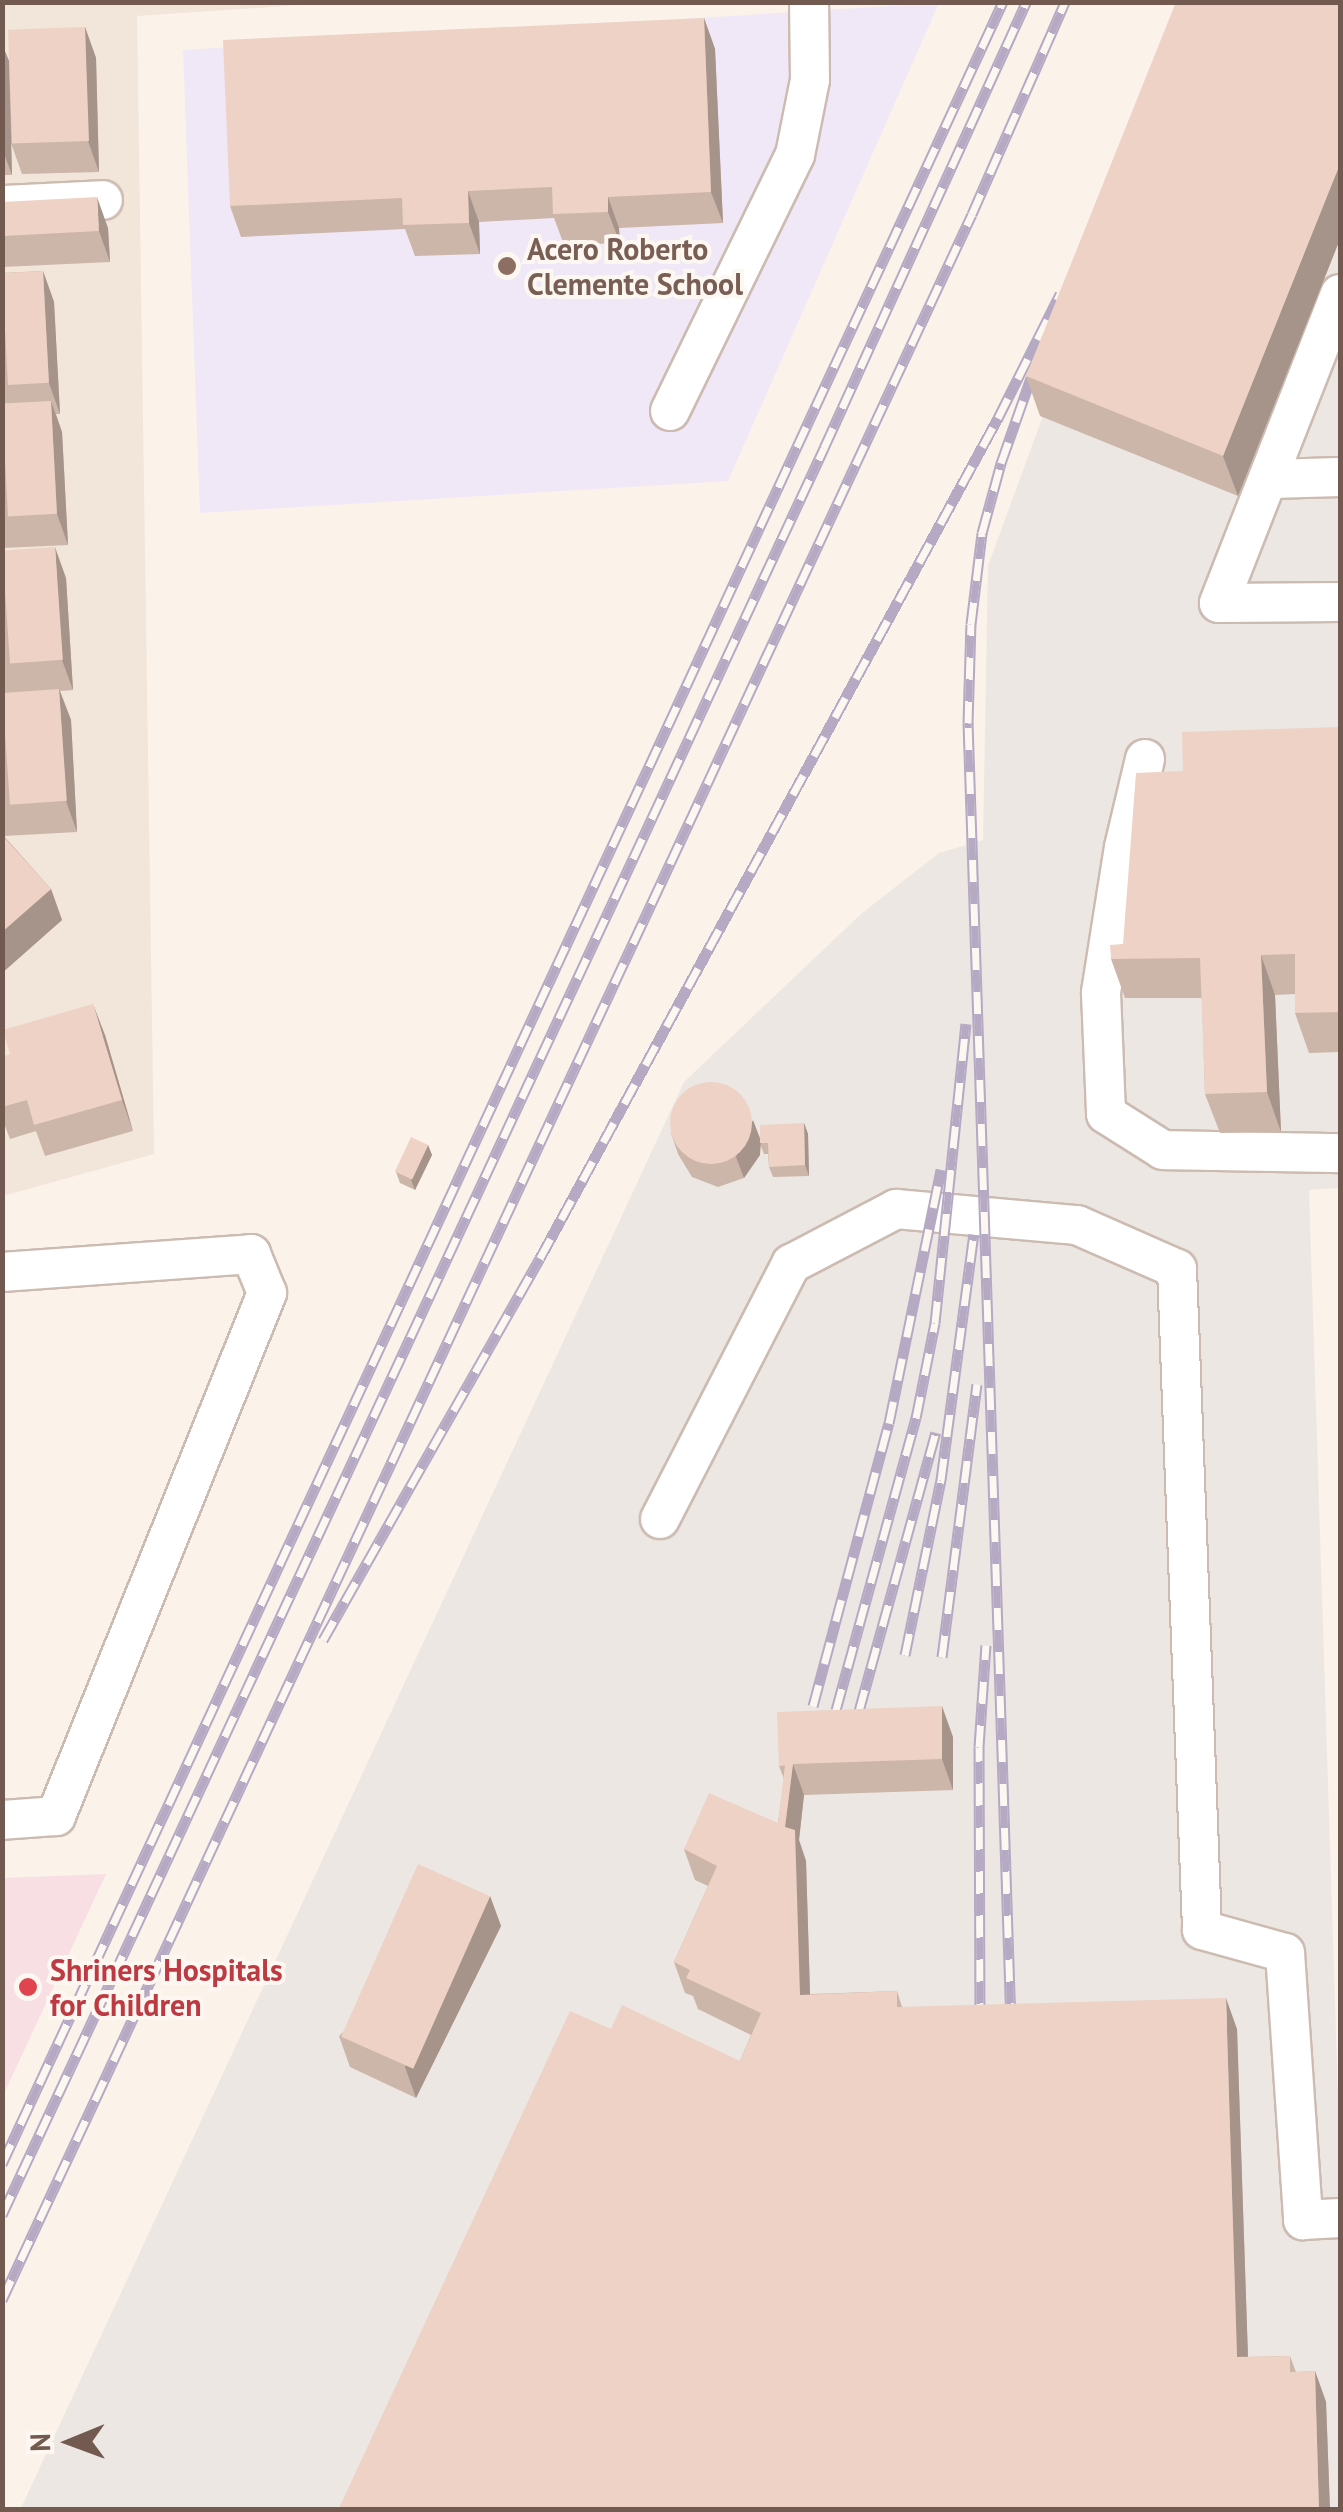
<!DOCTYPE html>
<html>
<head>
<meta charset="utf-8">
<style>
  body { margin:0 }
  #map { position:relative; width:1343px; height:2512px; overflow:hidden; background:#fbf3ea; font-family:"PT Sans",sans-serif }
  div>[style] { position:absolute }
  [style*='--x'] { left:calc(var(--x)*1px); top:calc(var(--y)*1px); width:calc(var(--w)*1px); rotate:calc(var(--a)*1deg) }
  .residential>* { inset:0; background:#f2e5d9 }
  .industrial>* { inset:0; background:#ece7e3 }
  .education>* { inset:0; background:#f0e7f7 }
  .medical>* { inset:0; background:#f7dfe4 }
  .roads { filter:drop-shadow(2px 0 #ccbbb1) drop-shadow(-2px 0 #ccbbb1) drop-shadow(0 2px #ccbbb1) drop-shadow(0 -2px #ccbbb1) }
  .minor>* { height:38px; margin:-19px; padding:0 19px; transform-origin:19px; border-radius:19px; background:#fff }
  .rail>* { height:11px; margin-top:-5.5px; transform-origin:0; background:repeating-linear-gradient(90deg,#fdf7f1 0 22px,#b5a9c4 0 44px); box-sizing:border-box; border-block:2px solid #b5a9c4 }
  .wall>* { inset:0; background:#ccb5a9 }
  .shaded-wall>* { inset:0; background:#a6938a }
  .building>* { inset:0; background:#edd2c5; transform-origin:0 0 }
  .round { border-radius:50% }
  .dots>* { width:28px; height:28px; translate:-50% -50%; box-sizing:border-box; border:5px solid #fdf7f1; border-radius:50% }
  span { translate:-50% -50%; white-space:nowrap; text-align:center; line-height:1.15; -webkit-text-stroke:8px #fdf7f1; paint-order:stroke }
  .education-label { font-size:30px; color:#785e54; font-weight:700 }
  .left { translate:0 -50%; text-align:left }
  .health-label { font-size:30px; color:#be3a42; font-weight:700 }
  .frame { position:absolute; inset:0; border:5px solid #735a50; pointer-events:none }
  .north { position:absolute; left:20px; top:2392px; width:100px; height:100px; -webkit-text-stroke:8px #fdf7f1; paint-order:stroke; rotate:269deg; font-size:28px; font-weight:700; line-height:40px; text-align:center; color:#735a50 }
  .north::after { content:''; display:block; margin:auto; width:35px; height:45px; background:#735a50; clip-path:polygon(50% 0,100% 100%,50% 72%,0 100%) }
</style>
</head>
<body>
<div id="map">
  <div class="residential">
    <div style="clip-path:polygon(3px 3px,331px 3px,137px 16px,154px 1154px,3px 1196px)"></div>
  </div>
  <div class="industrial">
    <div style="clip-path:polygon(1194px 3px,1340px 3px,1340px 1188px,1309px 1190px,1340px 2158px,1340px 2509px,20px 2510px,684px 1082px,861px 914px,939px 853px,983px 840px,988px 566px)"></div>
  </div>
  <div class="education">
    <div style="clip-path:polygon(939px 3px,728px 481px,200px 513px,183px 50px)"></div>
  </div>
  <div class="medical">
    <div style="clip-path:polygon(106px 1874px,3px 2096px,3px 1878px)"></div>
  </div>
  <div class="roads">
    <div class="minor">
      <div style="--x:2;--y:205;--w:101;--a:-2.8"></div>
      <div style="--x:1340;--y:294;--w:332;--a:111.4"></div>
      <div style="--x:1219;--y:603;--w:121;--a:-0.5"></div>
      <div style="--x:670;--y:411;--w:285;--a:-64"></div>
      <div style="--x:795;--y:155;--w:76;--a:-78.7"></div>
      <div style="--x:810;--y:80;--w:78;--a:-90.7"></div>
      <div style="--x:1271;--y:479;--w:69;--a:-1.7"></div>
      <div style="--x:1145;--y:759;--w:90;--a:103.4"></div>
      <div style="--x:1124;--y:847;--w:148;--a:99"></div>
      <div style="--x:1101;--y:993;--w:121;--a:87.6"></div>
      <div style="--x:1106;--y:1114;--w:67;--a:32.3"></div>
      <div style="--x:1163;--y:1150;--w:177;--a:1"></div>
      <div style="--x:2;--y:1272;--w:250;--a:-4.1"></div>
      <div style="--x:251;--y:1254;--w:42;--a:67.7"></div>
      <div style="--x:267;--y:1293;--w:564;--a:111.97"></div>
      <div style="--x:56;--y:1816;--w:54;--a:175.8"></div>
      <div style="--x:660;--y:1519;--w:287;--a:-62.8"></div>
      <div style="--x:791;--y:1264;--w:119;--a:-27.6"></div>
      <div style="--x:896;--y:1209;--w:182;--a:5.1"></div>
      <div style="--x:1077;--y:1225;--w:109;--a:23.7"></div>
      <div style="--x:1177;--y:1269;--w:661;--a:87.83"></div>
      <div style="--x:1202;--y:1930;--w:86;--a:15.5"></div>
      <div style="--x:1285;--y:1953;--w:268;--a:86.1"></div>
      <div style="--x:1303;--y:2220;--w:37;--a:-3"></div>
    </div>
  </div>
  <div class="rail">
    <div style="--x:323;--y:1640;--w:439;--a:-60.4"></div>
    <div style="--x:540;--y:1258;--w:957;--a:-61.4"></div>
    <div style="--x:998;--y:418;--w:139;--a:-63.4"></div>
    <div style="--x:905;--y:1655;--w:179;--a:-78.4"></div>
    <div style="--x:941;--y:1480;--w:248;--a:-82.4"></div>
    <div style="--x:942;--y:1657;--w:275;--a:-82.7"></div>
    <div style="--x:813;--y:1706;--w:293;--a:-75"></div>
    <div style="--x:889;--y:1423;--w:259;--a:-78.4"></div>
    <div style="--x:836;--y:1710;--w:303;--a:-74.7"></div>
    <div style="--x:916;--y:1418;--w:97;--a:-78.7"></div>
    <div style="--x:935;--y:1323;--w:301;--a:-84.1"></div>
    <div style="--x:859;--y:1711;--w:289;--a:-74.6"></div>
    <div style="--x:980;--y:2025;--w:278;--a:-90.2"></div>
    <div style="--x:979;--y:1747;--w:102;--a:-86.1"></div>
    <div style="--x:1011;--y:2025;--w:1303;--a:-91.89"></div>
    <div style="--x:968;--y:723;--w:99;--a:-88.3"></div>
    <div style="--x:971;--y:624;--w:92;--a:-83.1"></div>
    <div style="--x:982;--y:533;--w:73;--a:-74.8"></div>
    <div style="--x:1001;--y:463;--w:90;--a:-70.6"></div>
    <div style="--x:2;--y:2164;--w:2382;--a:-65.16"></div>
    <div style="--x:2;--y:2215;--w:1949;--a:-65.05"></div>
    <div style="--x:824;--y:448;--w:490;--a:-65.6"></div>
    <div style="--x:2;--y:2300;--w:2300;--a:-65.06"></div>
    <div style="--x:972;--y:214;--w:232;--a:-66.3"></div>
  </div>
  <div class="wall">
    <div style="clip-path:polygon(1340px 2px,1340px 239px,1238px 496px,1040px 416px,1026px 376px)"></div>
    <div style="clip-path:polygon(704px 18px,715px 49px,723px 223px,619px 228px,620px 243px,564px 245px,554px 218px,479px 222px,480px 254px,415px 256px,405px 229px,241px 237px,230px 206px)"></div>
    <div style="clip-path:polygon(85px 27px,96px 58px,99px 172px,22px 174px,11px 143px,12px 175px,2px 175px,2px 44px,9px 61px)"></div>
    <div style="clip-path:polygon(2px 202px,108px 228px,110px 262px,2px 267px)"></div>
    <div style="clip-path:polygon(43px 271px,54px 302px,60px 414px,56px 414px,62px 432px,68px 545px,2px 548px,2px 273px)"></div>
    <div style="clip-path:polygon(2px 550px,66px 578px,73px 690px,60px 691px,71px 720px,77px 832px,4px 836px,51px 889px,62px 920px,2px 973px)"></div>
    <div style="clip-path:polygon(1340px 727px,1340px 1052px,1309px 1053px,1295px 1013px,1295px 994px,1275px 995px,1281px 1132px,1220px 1133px,1205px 1094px,1202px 998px,1125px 998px,1111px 959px,1123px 944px,1183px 771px)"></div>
    <div style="clip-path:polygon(105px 1035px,133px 1131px,45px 1156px,36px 1131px,10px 1139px,2px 1118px,2px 1057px)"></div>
    <div style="clip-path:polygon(804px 1123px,808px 1134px,809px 1176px,773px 1177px,769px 1167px,768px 1154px,764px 1154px,760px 1144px,760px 1155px,744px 1178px,718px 1187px,692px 1177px,678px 1154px,671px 1133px,760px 1140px)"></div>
    <div style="clip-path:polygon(428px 1145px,432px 1155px,415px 1190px,400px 1183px,396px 1172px)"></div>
    <div style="clip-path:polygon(953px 1737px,953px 1790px,804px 1795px,799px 1840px,806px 1861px,810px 1994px,897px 1991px,902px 2007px,1237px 2029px,1248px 2357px,1290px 2356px,1296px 2372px,1315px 2371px,1326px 2402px,1330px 2510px,341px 2510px,611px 2029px,740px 2061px,751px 2035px,698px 2009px,693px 1996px,685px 1993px,674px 1962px,708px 1886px,695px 1880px,684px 1849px,778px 1823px,784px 1779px,779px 1766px)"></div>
    <div style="clip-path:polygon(490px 1896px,501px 1926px,416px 2098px,350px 2067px,339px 2036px)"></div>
  </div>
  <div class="shaded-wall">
    <div style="clip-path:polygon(704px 18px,715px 49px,723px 223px,711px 192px)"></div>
    <div style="clip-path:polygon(85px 27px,96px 58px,99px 172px,88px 141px)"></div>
    <div style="clip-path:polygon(2px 44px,9px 61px,12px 175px,2px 148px)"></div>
    <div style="clip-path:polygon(1340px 164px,1340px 239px,1238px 496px,1223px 456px)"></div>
    <div style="clip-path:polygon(468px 191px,479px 222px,480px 254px,469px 223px)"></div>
    <div style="clip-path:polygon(97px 197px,108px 228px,110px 262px,99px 231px)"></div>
    <div style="clip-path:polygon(608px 197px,619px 228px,620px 243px,608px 212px)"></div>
    <div style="clip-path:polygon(43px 271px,54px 302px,60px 414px,49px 383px)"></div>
    <div style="clip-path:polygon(51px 401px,62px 432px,68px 545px,57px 514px)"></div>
    <div style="clip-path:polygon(55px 547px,66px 578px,73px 690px,62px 660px)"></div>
    <div style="clip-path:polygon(59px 689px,71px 720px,77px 832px,66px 801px)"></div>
    <div style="clip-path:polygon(51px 889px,62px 920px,2px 973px,2px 932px)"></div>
    <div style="clip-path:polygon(1261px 955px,1275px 995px,1281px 1132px,1267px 1092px)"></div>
    <div style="clip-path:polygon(93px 1004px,105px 1035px,133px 1131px,122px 1100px)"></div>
    <div style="clip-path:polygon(753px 1120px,761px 1141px,760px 1155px,744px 1178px,736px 1157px)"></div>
    <div style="clip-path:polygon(804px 1123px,808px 1134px,809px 1176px,805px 1165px)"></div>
    <div style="clip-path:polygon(428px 1145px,432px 1155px,415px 1190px,411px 1180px)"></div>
    <div style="clip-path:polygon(942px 1706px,953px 1737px,953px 1790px,942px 1759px)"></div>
    <div style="clip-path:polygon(793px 1764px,804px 1795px,799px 1840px,806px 1861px,811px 2026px,800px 1995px,785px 1827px)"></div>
    <div style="clip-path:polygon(490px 1896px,501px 1926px,416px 2098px,405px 2067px)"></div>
    <div style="clip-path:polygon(1226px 1998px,1237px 2029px,1249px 2388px,1237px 2357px)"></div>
    <div style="clip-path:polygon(1315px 2371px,1326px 2402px,1330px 2510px,1319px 2510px)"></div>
  </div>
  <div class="building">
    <div style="clip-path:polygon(1176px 2px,1340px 2px,1340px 164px,1223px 456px,1026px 376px)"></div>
    <div style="clip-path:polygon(704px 18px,711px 192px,608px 197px,608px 212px,553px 214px,552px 187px,468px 191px,469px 223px,403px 225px,402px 198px,230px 206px,223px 40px)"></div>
    <div style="left:85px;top:27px;width:114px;height:77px;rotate:88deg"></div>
    <div style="left:97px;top:197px;width:34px;height:95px;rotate:87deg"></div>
    <div style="left:43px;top:271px;width:112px;height:41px;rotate:87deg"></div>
    <div style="left:51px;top:401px;width:113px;height:49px;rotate:87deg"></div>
    <div style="left:55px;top:547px;width:113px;height:53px;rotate:86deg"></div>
    <div style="left:59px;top:689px;width:112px;height:57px;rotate:86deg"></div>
    <div style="clip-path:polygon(1340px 727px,1340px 1012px,1295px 1013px,1295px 954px,1261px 955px,1267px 1092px,1205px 1094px,1200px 958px,1111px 959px,1110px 945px,1123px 944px,1136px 773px,1183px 771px,1182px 732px)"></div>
    <div style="clip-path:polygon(2px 835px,51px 889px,2px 932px)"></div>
    <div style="clip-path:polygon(93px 1004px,122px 1100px,34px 1125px,27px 1100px,2px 1107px,2px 1057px,10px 1054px,3px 1030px)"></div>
    <div class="round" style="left:670px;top:1082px;width:82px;height:82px"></div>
    <div style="clip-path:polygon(804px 1123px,805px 1165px,769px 1167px,768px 1143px,760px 1143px,760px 1125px)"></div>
    <div style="left:411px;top:1137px;width:19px;height:38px;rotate:25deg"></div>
    <div style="clip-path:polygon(942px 1706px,942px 1759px,793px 1764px,785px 1827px,795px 1830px,800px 1995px,897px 1991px,897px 2007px,1226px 1998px,1237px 2357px,1290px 2356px,1290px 2372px,1315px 2371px,1319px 2510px,341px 2510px,340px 2506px,570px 2011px,611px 2029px,622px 2005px,740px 2061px,761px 2013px,686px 1978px,690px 1970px,674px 1962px,717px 1866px,684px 1849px,709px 1793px,778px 1823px,785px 1765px,779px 1766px,777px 1712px)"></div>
    <div style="left:418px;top:1864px;width:79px;height:189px;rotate:24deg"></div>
  </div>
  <div class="dots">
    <div style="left:507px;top:266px;background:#8d6e63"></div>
    <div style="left:28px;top:1987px;background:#e0444e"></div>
  </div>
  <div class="education-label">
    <span class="left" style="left:527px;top:266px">Acero Roberto<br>Clemente School</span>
  </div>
  <div class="health-label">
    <span class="left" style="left:50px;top:1987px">Shriners Hospitals<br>for Children</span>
  </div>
  <div class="frame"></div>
  <div class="north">N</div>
</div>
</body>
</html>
